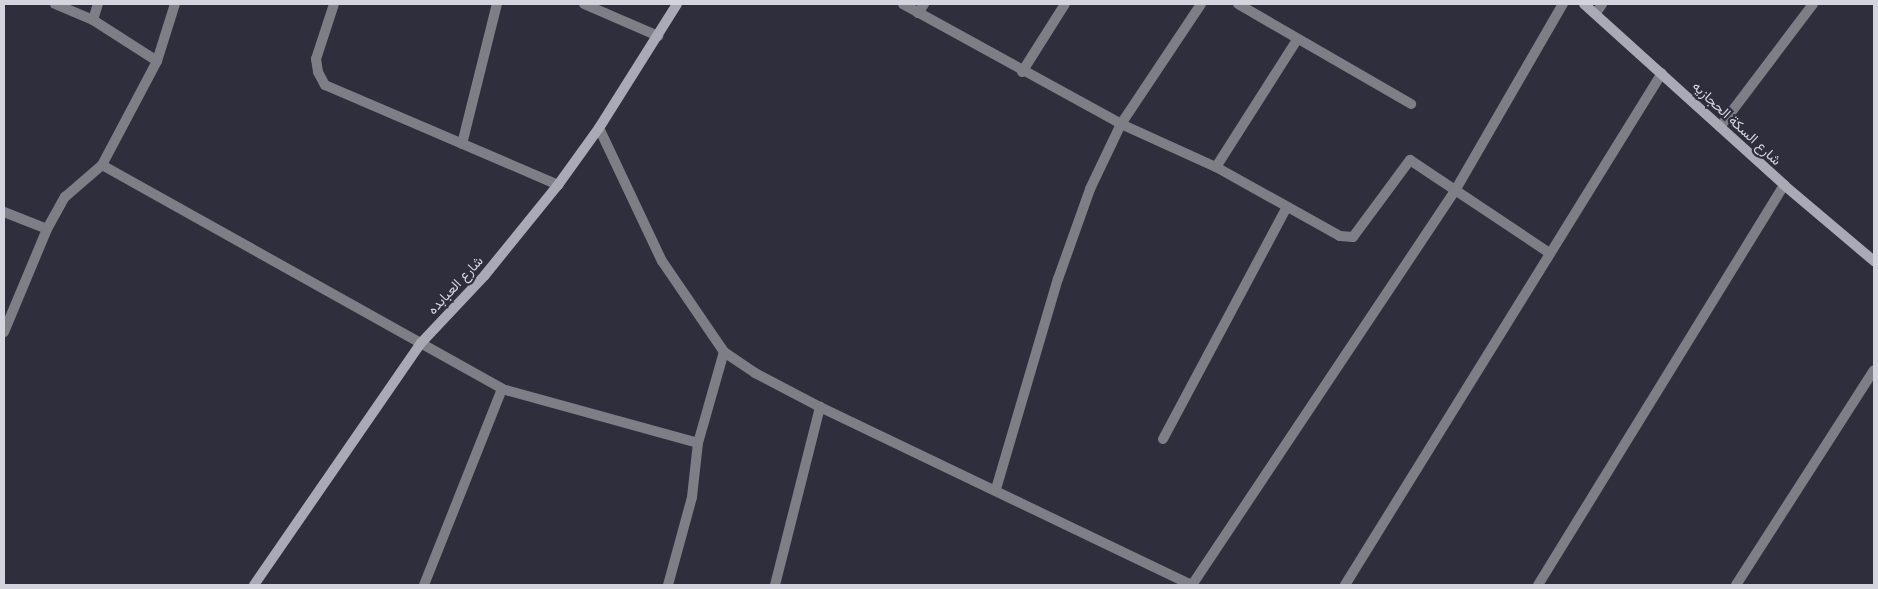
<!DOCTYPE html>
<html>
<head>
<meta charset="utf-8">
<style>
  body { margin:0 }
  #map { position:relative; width:1878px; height:589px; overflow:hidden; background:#2f2e3d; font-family:"Noto Sans",Vazirmatn,sans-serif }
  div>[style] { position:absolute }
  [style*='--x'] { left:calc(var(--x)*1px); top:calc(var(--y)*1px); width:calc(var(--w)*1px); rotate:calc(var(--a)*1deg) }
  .street>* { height:10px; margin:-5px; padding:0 5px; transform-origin:5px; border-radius:5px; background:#7e7e86 }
  .secondary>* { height:10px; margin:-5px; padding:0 5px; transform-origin:5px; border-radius:5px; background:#aaaab7 }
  span { translate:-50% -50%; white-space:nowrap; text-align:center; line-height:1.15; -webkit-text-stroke:4.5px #2f2e3d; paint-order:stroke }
  .street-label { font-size:14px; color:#d4d4de }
  .frame { position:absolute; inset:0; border:5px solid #d4d4de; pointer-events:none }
</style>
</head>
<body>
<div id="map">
  <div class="street">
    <div style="--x:55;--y:4;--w:41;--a:22.8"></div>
    <div style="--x:93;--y:20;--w:76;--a:32.6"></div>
    <div style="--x:334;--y:4;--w:58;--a:108.1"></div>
    <div style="--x:316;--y:59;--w:13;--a:81"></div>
    <div style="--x:318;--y:72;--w:15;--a:62"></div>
    <div style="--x:325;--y:85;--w:254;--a:23.2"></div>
    <div style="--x:584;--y:4;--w:81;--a:23.4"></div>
    <div style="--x:903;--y:4;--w:249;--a:28.8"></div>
    <div style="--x:1121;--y:124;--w:104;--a:24.4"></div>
    <div style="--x:1216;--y:167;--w:142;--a:29.1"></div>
    <div style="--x:1340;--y:236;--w:13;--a:4"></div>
    <div style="--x:1353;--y:237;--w:96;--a:-53.5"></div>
    <div style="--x:1410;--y:160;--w:166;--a:33.7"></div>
    <div style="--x:1238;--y:4;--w:200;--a:30"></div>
    <div style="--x:918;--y:13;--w:11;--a:-56"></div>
    <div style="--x:1596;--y:13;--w:11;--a:-56"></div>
    <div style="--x:93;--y:20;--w:17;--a:-73"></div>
    <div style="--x:1022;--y:72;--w:80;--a:-57.7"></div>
    <div style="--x:1720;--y:127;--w:154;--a:-52.9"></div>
    <div style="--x:599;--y:128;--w:147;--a:64.7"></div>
    <div style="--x:662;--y:261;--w:110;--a:55.7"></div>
    <div style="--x:724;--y:352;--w:37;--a:34"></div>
    <div style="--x:755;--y:373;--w:73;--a:27.6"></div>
    <div style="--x:820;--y:407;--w:412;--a:25.6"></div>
    <div style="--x:462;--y:144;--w:144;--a:-76"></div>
    <div style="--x:102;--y:165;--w:458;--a:29.2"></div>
    <div style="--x:502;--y:389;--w:203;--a:15.4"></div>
    <div style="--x:1216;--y:167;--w:151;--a:-57.5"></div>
    <div style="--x:4;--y:212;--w:46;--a:21.6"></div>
    <div style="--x:4;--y:332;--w:112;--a:-67.3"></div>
    <div style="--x:47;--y:229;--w:37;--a:-61"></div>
    <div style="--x:65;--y:197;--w:49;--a:-40.9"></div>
    <div style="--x:102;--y:165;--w:118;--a:-62.1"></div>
    <div style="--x:157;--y:61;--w:60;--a:-72.5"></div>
    <div style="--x:1163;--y:439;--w:261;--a:-61.9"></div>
    <div style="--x:996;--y:489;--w:219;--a:-73.6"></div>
    <div style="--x:1058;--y:279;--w:96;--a:-70.4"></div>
    <div style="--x:1090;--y:189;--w:72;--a:-64.5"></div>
    <div style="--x:1121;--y:124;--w:144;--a:-56.3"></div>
    <div style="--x:424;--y:585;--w:211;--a:-68.3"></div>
    <div style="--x:668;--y:585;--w:91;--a:-74.7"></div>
    <div style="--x:692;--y:497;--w:54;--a:-83.7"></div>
    <div style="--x:698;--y:443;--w:95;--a:-74.1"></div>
    <div style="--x:775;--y:585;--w:184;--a:-75.8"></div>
    <div style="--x:1192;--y:585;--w:476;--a:-56.3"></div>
    <div style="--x:1456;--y:189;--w:214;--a:-60"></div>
    <div style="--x:1345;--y:585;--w:602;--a:-58.24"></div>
    <div style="--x:1538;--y:585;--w:470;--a:-58.4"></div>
    <div style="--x:1736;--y:585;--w:255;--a:-57.3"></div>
  </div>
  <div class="secondary">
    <div style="--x:1584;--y:4;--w:270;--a:42.1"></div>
    <div style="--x:1784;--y:185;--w:118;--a:40.2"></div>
    <div style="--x:254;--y:585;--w:294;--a:-55.4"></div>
    <div style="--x:421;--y:343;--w:93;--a:-46.7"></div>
    <div style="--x:485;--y:275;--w:116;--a:-51"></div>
    <div style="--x:558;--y:185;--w:70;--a:-54.3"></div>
    <div style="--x:599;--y:128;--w:146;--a:-57.8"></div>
  </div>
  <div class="street-label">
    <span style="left:1737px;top:123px;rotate:43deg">شارع السكة الحجازيه</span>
    <span style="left:455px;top:285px;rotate:-47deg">شارع العبابده</span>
  </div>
  <div class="frame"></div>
</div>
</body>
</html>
